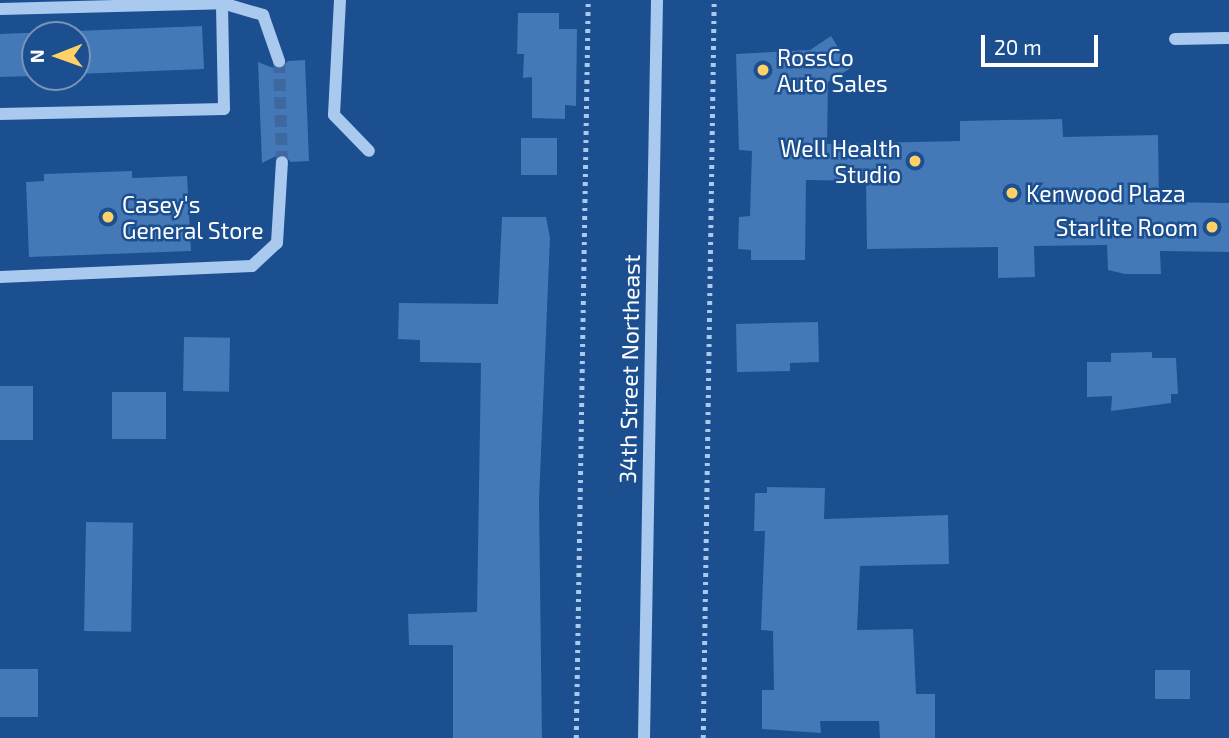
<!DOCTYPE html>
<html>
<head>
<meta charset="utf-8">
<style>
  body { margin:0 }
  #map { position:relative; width:1229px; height:738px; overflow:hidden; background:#1b4f8f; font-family:"Exo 2",sans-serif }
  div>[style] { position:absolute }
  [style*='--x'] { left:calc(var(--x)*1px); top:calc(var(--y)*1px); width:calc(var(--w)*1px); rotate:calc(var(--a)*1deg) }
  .building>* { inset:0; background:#4478b7; transform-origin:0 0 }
  .minor-tunnel>* { height:12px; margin-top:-6px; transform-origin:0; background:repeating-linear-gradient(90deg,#3d69a0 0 12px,transparent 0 18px) }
  .path>* { height:4.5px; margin-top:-2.25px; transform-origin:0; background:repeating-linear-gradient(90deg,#a9c9ee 0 3.5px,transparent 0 8.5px) }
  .minor>* { height:12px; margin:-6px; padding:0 6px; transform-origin:6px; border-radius:6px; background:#a9c9ee }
  .dots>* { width:19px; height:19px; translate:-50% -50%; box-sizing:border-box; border:4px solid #1b4f8f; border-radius:50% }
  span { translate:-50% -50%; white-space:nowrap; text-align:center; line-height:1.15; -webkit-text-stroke:5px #1b4f8f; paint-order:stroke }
  .poi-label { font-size:23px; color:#fff }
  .left { translate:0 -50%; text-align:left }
  .right { translate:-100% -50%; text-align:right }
  .street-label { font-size:23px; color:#fff }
  .north { position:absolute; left:21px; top:21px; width:70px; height:70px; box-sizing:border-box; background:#1b4f8f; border:2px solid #7695bc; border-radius:50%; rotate:269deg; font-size:19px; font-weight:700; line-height:28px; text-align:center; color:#fff }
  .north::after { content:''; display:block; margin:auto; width:24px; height:32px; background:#ffd166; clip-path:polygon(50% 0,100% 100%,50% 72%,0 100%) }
  .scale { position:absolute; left:981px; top:35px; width:117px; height:32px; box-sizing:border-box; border:4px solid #fff; border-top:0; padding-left:9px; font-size:21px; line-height:24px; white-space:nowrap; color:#fff; -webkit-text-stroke:5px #1b4f8f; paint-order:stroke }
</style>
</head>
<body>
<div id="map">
  <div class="building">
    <div style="clip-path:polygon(518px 13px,559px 13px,559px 29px,577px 29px,576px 106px,565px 105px,565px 119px,532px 118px,532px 77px,523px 78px,524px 54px,517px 54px)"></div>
    <div style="clip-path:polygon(202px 26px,204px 69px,77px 74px,77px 35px,35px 35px,35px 76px,0 77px,0 34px)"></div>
    <div style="clip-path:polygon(831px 36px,851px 68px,828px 82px,827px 144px,960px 141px,960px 121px,1062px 119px,1063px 137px,1158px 135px,1159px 202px,1229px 203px,1229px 252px,1160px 251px,1161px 274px,1125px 274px,1108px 270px,1107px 245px,1034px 246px,1035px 277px,998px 278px,998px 247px,867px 249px,866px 181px,806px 180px,805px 260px,751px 260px,751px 250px,738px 249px,739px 217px,750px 216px,752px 151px,739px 150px,736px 54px,810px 50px)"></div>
    <div style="clip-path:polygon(305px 60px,309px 161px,291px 162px,282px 153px,262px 163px,258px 62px,278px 70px,288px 61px)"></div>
    <div style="left:521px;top:138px;width:36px;height:37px"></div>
    <div style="clip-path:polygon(132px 171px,132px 178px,187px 176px,191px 251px,29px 257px,26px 182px,44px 181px,44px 174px)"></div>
    <div style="clip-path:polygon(502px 217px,546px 217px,550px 238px,539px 501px,542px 738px,453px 738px,453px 645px,409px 645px,408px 614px,477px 612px,481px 363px,420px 362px,420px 340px,398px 339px,399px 303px,498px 304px)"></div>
    <div style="clip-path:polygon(818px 322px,819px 362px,790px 363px,790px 371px,737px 372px,736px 324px)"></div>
    <div style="left:184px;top:337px;width:46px;height:54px;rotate:1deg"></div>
    <div style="clip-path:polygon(1152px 352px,1152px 358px,1176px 358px,1178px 394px,1171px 394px,1171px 403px,1111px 411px,1112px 396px,1087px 397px,1087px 362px,1111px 362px,1111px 353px)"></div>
    <div style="left:0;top:386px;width:33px;height:54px"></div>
    <div style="left:112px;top:392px;width:54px;height:47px"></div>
    <div style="clip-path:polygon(767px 487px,825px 488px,824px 519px,948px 515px,949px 564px,860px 566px,857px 630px,913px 629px,916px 694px,935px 694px,935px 738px,880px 738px,879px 721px,820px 721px,821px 733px,762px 729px,762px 690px,774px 690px,773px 631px,761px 630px,765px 531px,754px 531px,755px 493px,767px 493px)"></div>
    <div style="left:86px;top:522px;width:47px;height:109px;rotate:1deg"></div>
    <div style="left:0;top:669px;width:38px;height:48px"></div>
    <div style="left:1155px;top:670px;width:35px;height:29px"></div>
  </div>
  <div class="minor-tunnel">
    <div style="--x:279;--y:61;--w:101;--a:88.3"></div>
  </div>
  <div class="path">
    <div style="--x:576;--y:738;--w:738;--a:-89.07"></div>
    <div style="--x:703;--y:738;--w:738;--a:-89.15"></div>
  </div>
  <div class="minor">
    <div style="--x:340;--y:0;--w:115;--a:93"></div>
    <div style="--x:334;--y:115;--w:50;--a:45.8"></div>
    <div style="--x:0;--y:9;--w:222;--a:-1.5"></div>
    <div style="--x:222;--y:3;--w:43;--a:16.3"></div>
    <div style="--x:263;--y:15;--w:49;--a:70.8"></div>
    <div style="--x:1175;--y:39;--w:52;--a:-1.1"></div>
    <div style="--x:0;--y:114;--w:224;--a:-1.3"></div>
    <div style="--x:224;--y:109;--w:109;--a:-91.1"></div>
    <div style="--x:0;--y:277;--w:252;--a:-2.5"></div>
    <div style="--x:252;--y:266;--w:34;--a:-43"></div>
    <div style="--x:277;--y:243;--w:81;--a:-86.5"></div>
    <div style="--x:644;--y:738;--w:738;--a:-88.99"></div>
  </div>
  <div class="dots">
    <div style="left:763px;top:70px;background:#ffd166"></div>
    <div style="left:915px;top:161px;background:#ffd166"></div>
    <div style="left:1012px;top:193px;background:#ffd166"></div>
    <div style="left:108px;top:217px;background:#ffd166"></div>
    <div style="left:1212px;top:227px;background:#ffd166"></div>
  </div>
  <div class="poi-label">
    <span class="left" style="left:777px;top:70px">RossCo<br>Auto Sales</span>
    <span class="right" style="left:901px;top:161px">Well Health<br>Studio</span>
    <span class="left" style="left:1026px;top:193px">Kenwood Plaza</span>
    <span class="left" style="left:122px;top:217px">Casey's<br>General Store</span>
    <span class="right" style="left:1198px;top:227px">Starlite Room</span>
  </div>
  <div class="street-label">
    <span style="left:629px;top:369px;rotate:-89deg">34th Street Northeast</span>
  </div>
  <div class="north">N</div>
  <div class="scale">20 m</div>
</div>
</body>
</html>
